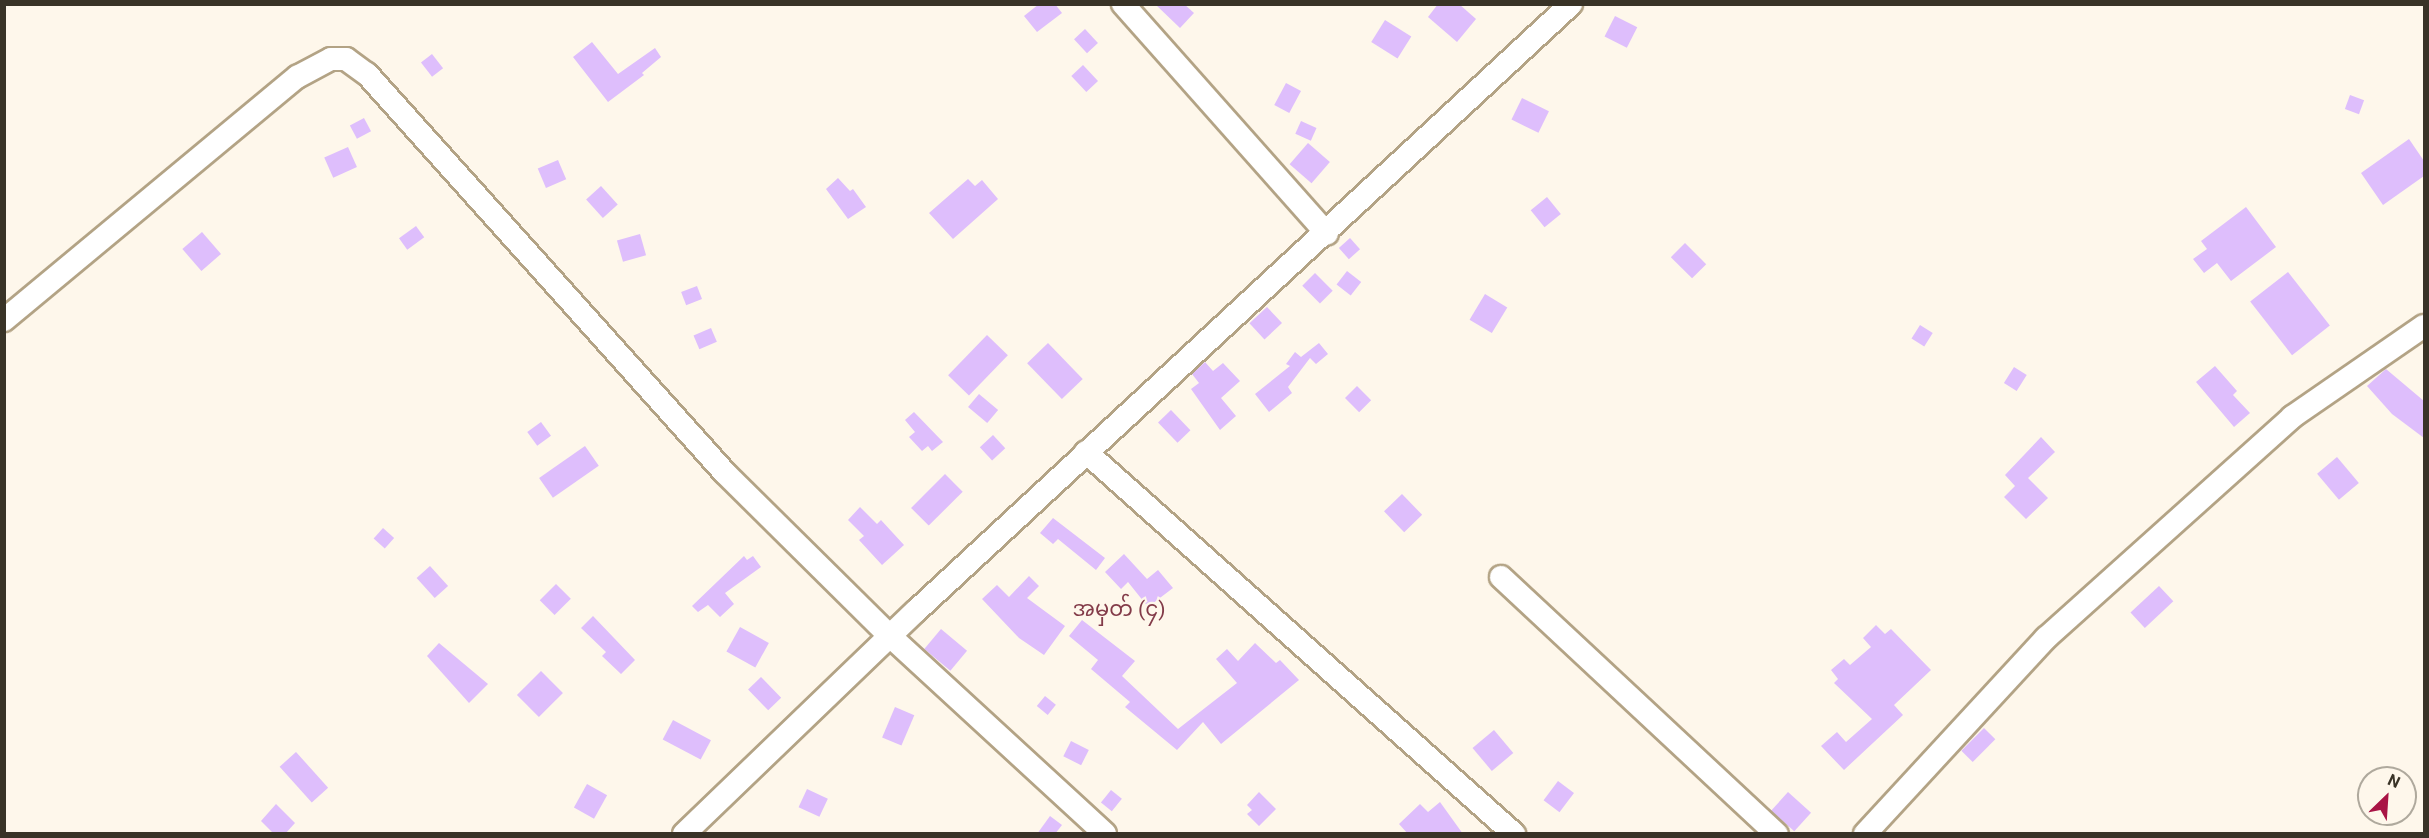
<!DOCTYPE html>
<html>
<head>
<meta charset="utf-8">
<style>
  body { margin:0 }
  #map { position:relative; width:2429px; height:838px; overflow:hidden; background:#fef7eb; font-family:Roboto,"Noto Sans Myanmar",sans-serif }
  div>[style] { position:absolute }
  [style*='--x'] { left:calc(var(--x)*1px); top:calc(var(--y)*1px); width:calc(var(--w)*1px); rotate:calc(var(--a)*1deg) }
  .building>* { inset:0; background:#debefc; transform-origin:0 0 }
  .roads { filter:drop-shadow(2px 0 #b3a385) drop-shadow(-2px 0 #b3a385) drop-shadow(0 2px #b3a385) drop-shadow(0 -2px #b3a385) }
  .minor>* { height:22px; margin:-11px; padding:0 11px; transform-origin:11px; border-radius:11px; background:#fff }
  span { translate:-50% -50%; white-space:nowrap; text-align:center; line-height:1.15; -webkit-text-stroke:4.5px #fef7eb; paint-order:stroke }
  .quarter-label { font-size:21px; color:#833b49 }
  .frame { position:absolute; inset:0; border:6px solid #393327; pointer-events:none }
  .north { position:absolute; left:2357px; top:766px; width:60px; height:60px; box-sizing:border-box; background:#fef7eb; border:2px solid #afa99d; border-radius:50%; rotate:25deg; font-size:16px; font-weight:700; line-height:24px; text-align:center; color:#393327 }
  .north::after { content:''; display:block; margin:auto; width:21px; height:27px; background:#a91445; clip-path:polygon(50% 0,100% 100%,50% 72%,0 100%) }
</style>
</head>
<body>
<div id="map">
  <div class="building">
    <div style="clip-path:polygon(1039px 4px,1055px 4px,1062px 13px,1037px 32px,1024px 16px)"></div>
    <div style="clip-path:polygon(1155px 4px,1184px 4px,1194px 13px,1180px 28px)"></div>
    <div style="clip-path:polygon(1438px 4px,1459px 4px,1476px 19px,1457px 42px,1428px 17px)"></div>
    <div style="left:1615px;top:16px;width:25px;height:23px;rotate:27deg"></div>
    <div style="left:1385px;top:20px;width:31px;height:26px;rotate:32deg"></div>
    <div style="left:1085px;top:29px;width:19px;height:15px;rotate:47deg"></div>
    <div style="clip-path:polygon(592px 42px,618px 74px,655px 48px,661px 57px,642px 73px,644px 75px,608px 102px,573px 57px)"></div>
    <div style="left:432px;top:54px;width:18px;height:14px;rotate:52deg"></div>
    <div style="left:1083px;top:65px;width:22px;height:16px;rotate:47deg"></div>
    <div style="left:1286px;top:83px;width:17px;height:25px;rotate:28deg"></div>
    <div style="left:2350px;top:95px;width:15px;height:15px;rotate:20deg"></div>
    <div style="left:1522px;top:98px;width:30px;height:24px;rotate:26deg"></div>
    <div style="left:364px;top:118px;width:15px;height:16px;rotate:62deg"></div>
    <div style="left:1301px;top:121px;width:17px;height:14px;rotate:24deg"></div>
    <div style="clip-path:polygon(2409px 139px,2424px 161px,2424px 176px,2383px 205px,2361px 173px)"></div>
    <div style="left:1308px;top:143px;width:29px;height:28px;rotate:41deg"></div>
    <div style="left:348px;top:147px;width:22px;height:26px;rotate:66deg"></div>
    <div style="left:558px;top:160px;width:21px;height:22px;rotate:67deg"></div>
    <div style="clip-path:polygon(838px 178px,850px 191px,853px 189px,866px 207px,848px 219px,826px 189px)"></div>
    <div style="clip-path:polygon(968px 179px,975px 186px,982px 180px,998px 199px,953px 239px,929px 213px)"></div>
    <div style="left:601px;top:186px;width:25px;height:20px;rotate:48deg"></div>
    <div style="left:1547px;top:197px;width:22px;height:21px;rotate:51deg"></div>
    <div style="clip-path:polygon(2246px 207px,2276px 247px,2231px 281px,2217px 263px,2204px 273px,2193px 259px,2207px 249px,2201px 241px)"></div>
    <div style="left:416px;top:226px;width:14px;height:21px;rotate:54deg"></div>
    <div style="left:202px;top:232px;width:29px;height:26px;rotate:49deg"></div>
    <div style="left:640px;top:234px;width:22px;height:24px;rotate:74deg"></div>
    <div style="left:1350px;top:238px;width:15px;height:15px;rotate:48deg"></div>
    <div style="left:1685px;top:243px;width:30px;height:20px;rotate:45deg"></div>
    <div style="left:1347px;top:271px;width:18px;height:17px;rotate:38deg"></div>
    <div style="left:2288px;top:272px;width:68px;height:48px;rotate:52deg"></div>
    <div style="left:1315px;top:273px;width:25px;height:18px;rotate:45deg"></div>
    <div style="left:697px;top:286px;width:14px;height:17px;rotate:69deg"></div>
    <div style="left:1485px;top:294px;width:26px;height:30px;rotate:31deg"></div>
    <div style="left:1267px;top:307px;width:22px;height:24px;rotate:47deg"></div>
    <div style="left:1920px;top:325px;width:15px;height:16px;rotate:32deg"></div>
    <div style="left:711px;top:328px;width:15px;height:19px;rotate:67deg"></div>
    <div style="left:987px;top:335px;width:29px;height:56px;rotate:44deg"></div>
    <div style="left:1048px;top:343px;width:50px;height:29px;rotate:46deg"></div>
    <div style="clip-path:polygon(1319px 343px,1328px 354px,1316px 364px,1310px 358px,1288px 387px,1292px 393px,1269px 412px,1255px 394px,1290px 366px,1286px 364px,1295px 352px,1301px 357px)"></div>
    <div style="clip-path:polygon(1205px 362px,1213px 371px,1223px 363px,1240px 381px,1221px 398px,1236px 416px,1220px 430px,1191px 389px,1199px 383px,1192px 374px)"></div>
    <div style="clip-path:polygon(2215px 366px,2237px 391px,2233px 395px,2250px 413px,2234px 427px,2196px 382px)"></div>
    <div style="left:2014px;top:367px;width:15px;height:19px;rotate:32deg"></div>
    <div style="clip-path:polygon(2386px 369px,2424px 401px,2424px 438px,2392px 414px,2367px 386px)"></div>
    <div style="left:1357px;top:386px;width:20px;height:17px;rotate:45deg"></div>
    <div style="left:979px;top:394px;width:25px;height:17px;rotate:40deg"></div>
    <div style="left:1171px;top:410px;width:28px;height:18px;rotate:46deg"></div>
    <div style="clip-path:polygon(914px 412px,943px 442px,932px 451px,928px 446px,922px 451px,909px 437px,915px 432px,905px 420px)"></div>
    <div style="left:541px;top:422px;width:17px;height:17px;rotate:54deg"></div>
    <div style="left:993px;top:435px;width:18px;height:18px;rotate:47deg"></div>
    <div style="clip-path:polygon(2041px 437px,2055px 452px,2028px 478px,2048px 498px,2026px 519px,2004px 497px,2015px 486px,2005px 475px)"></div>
    <div style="left:585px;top:446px;width:24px;height:56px;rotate:55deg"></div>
    <div style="left:2337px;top:457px;width:34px;height:26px;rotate:50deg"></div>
    <div style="left:945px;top:474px;width:25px;height:48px;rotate:45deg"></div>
    <div style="left:1402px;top:494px;width:29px;height:25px;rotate:46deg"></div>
    <div style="clip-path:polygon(860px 507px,877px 524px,881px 520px,904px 545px,882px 565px,859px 540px,864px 536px,848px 520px)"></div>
    <div style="clip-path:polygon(1053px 518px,1105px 558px,1096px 570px,1058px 539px,1053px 544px,1040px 533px)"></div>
    <div style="left:383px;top:528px;width:15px;height:14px;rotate:42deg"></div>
    <div style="clip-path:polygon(1124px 554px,1147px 579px,1158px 570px,1173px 588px,1148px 607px,1128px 582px,1121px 589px,1105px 572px)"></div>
    <div style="clip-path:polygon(744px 556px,747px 560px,753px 556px,761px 567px,725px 593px,734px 604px,720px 617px,708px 605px,698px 612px,692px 606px)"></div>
    <div style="left:430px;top:566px;width:27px;height:18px;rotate:48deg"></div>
    <div style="clip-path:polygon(1029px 576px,1039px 586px,1027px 598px,1065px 626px,1044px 655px,1019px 638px,982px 599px,997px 585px,1009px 597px)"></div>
    <div style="left:556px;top:584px;width:21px;height:23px;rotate:45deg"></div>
    <div style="left:2159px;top:586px;width:21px;height:39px;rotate:47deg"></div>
    <div style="clip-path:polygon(593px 616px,635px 660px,621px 674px,602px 656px,606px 652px,581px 628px)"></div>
    <div style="clip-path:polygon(1082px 620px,1135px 661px,1122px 676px,1178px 729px,1237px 683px,1216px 659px,1227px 649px,1238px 661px,1255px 643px,1276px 663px,1280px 660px,1299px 680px,1221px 744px,1203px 722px,1177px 750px,1125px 707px,1130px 702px,1091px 669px,1098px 660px,1069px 636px)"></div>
    <div style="clip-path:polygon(1876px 625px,1885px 634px,1891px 629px,1931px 670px,1894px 705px,1903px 715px,1844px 770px,1821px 746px,1837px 732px,1846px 742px,1872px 719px,1834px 683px,1838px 679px,1831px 670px,1844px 659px,1850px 665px,1871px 647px,1863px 638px)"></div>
    <div style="left:740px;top:627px;width:33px;height:28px;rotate:29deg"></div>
    <div style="left:941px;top:629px;width:34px;height:26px;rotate:40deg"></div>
    <div style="clip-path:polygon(439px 643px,488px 684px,469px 703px,427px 656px)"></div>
    <div style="left:541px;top:671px;width:31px;height:34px;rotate:45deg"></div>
    <div style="left:761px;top:677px;width:29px;height:18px;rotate:46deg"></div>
    <div style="left:1045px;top:696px;width:14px;height:13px;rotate:39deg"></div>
    <div style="left:895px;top:707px;width:21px;height:33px;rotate:23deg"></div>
    <div style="left:673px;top:720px;width:43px;height:22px;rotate:28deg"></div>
    <div style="left:1984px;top:728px;width:16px;height:32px;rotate:45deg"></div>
    <div style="left:1494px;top:730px;width:30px;height:28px;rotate:50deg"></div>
    <div style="left:1071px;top:741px;width:20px;height:17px;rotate:27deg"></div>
    <div style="left:296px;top:752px;width:48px;height:22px;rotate:48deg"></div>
    <div style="left:1558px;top:781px;width:20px;height:24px;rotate:37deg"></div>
    <div style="left:587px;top:784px;width:23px;height:27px;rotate:29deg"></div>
    <div style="left:807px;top:789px;width:23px;height:20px;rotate:25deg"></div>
    <div style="left:1111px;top:790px;width:14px;height:16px;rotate:39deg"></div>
    <div style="clip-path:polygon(1259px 792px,1276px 809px,1259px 826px,1247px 814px,1252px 810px,1247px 805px)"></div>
    <div style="left:1788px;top:792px;width:31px;height:25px;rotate:42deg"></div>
    <div style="clip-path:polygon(1440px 802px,1463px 834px,1408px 834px,1399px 824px,1420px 804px,1428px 812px)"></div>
    <div style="clip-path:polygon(276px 804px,295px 823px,285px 834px,274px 834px,261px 821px)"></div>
    <div style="clip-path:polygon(1050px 816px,1062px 825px,1055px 834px,1037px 834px)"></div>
  </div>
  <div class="roads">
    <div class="minor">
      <div style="--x:1123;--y:4;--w:307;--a:48.4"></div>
      <div style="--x:4;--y:320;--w:381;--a:-39.7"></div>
      <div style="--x:297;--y:77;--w:38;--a:-28"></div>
      <div style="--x:331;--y:59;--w:15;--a:0"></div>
      <div style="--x:346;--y:59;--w:26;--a:36"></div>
      <div style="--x:367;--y:74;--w:536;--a:48.1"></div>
      <div style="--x:725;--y:473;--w:232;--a:44.7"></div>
      <div style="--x:890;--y:636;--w:292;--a:42.6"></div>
      <div style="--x:1086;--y:452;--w:574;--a:41.75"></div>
      <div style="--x:1501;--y:577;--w:377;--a:43"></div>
      <div style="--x:684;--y:834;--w:322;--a:-43.9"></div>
      <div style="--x:916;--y:611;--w:893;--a:-42.82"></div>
      <div style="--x:1865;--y:834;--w:267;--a:-47.3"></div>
      <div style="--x:2046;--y:638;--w:331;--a:-41.9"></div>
      <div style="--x:2292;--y:417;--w:160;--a:-34.6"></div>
    </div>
  </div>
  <div class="quarter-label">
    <span style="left:1119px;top:609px">အမှတ် (၄)</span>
  </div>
  <div class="frame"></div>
  <div class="north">N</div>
</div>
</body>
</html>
